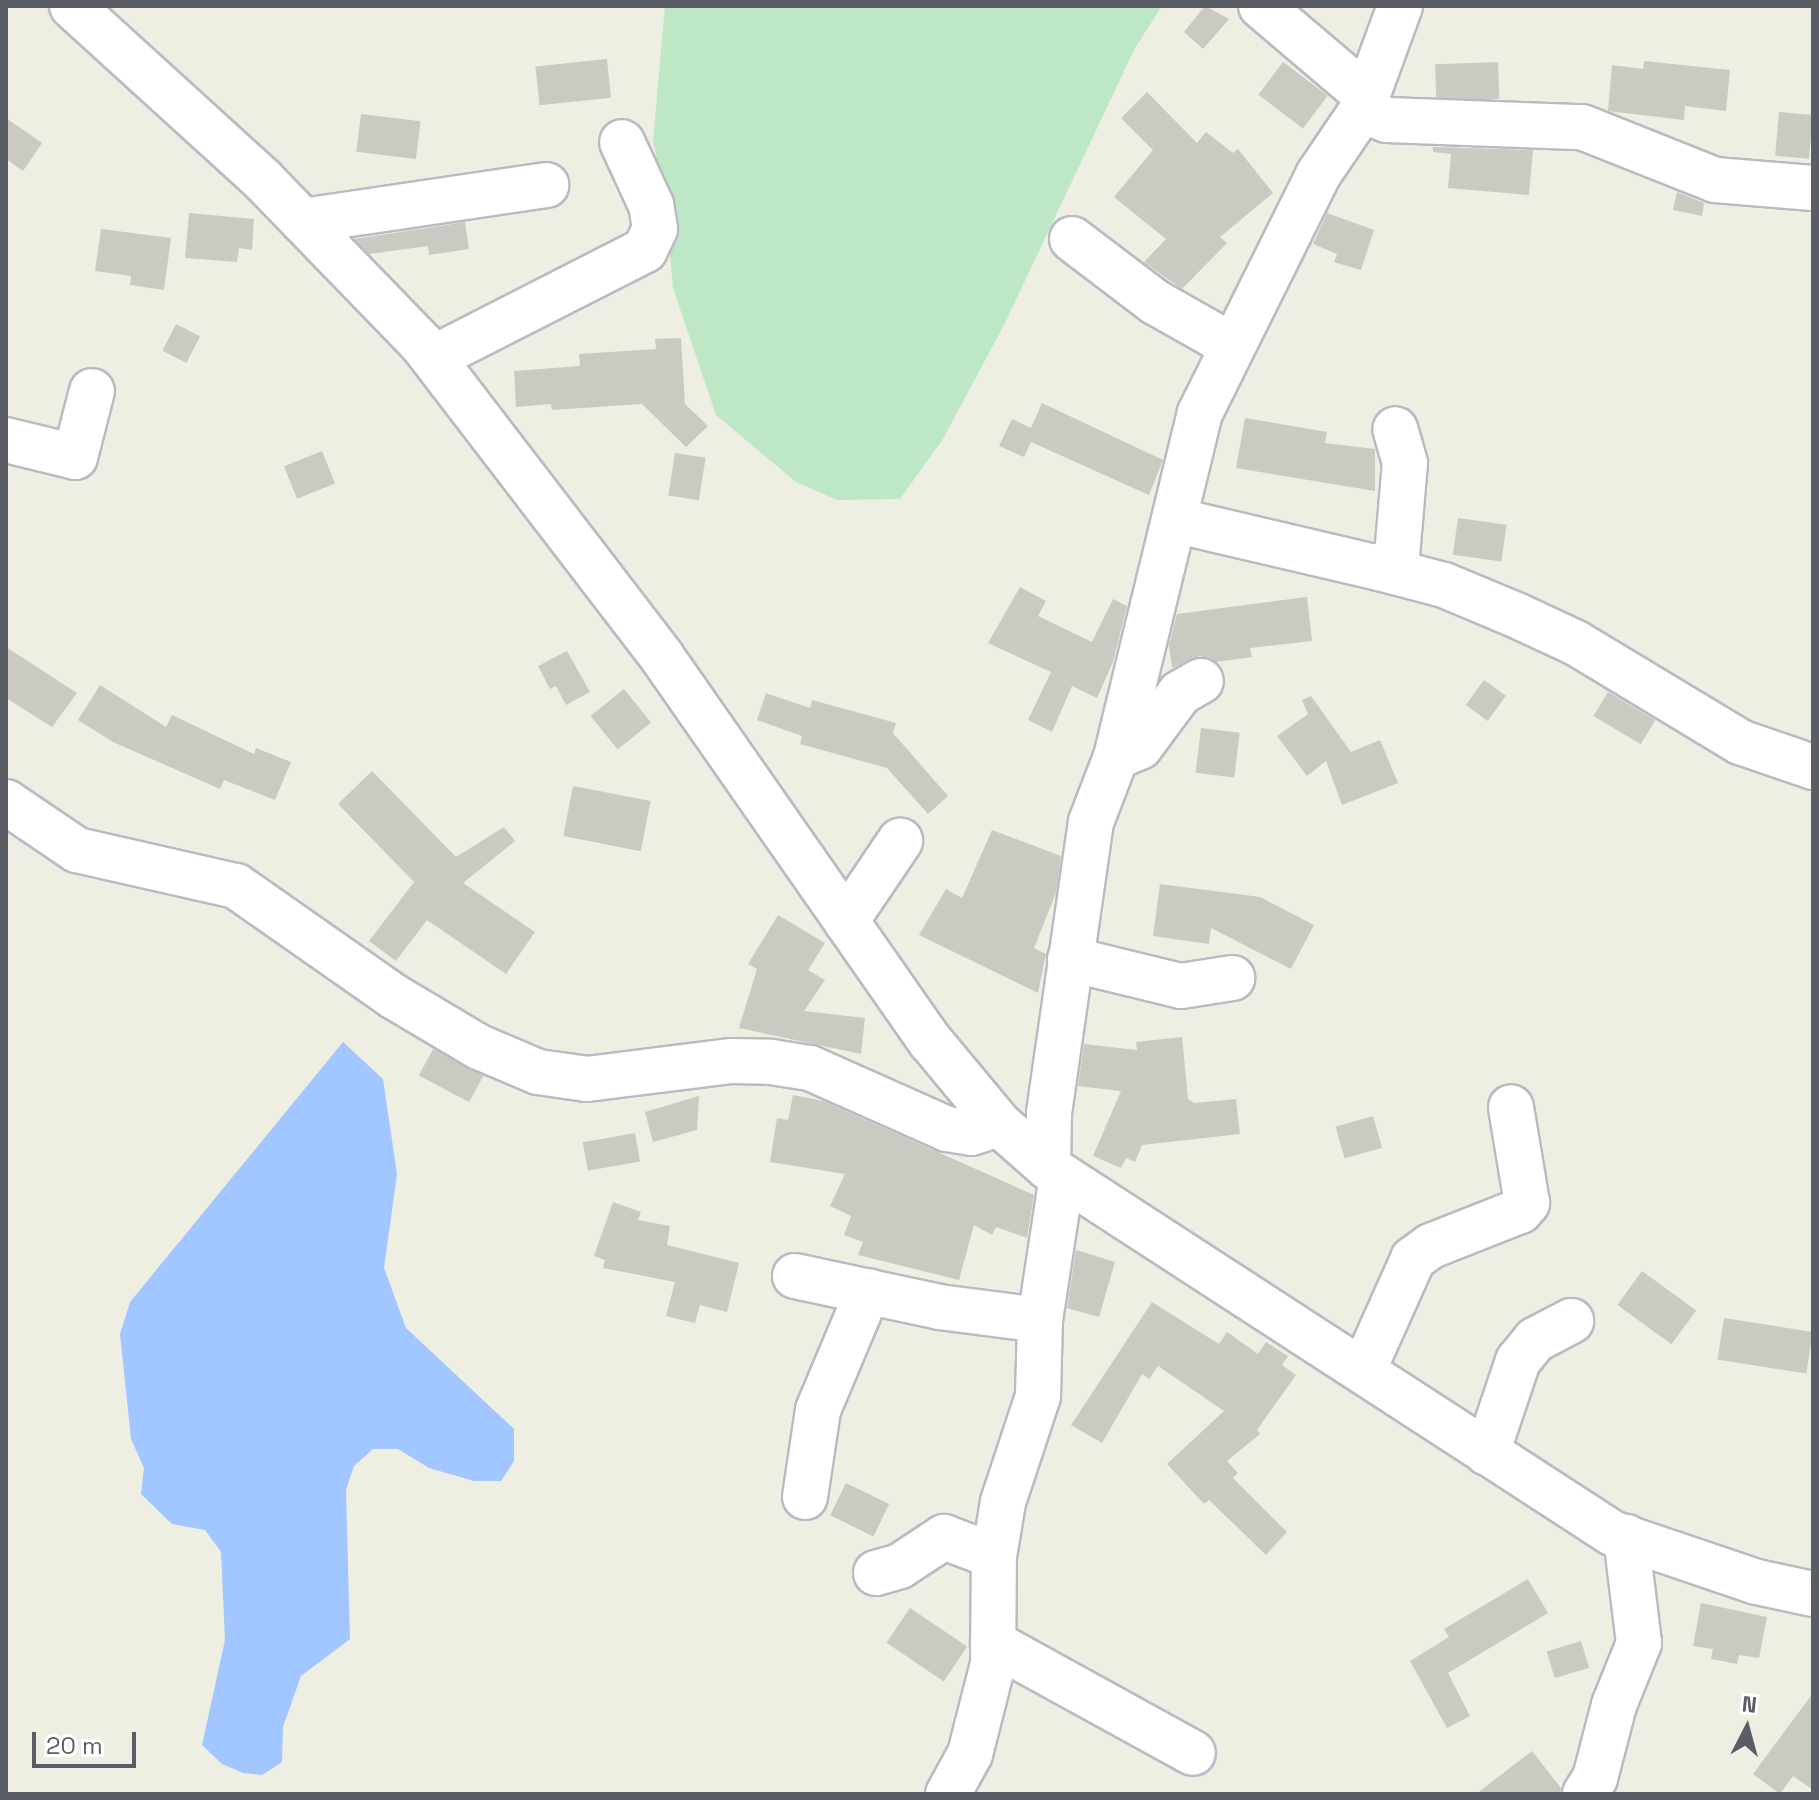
<!DOCTYPE html>
<html>
<head>
<meta charset="utf-8">
<style>
  body { margin:0 }
  #map { position:relative; width:1819px; height:1800px; overflow:hidden; background:#eeeee3; font-family:"Space Grotesk",sans-serif }
  div>[style] { position:absolute }
  [style*='--x'] { left:calc(var(--x)*1px); top:calc(var(--y)*1px); width:calc(var(--w)*1px); rotate:calc(var(--a)*1deg) }
  .green>* { inset:0; background:#bee7c5 }
  .water>* { inset:0; background:#a2c6ff }
  .building>* { inset:0; background:#cbcac2; transform-origin:0 0 }
  .roads { filter:drop-shadow(2px 0 #babbc2) drop-shadow(-2px 0 #babbc2) drop-shadow(0 2px #babbc2) drop-shadow(0 -2px #babbc2) }
  .minor>* { height:44px; margin:-22px; padding:0 22px; transform-origin:22px; border-radius:22px; background:#fff }
  span { translate:-50% -50%; white-space:nowrap; text-align:center; line-height:1.15; -webkit-text-stroke:6px #fff; paint-order:stroke }
  .frame { position:absolute; inset:0; border:8px solid #5b5d64; pointer-events:none }
  .north { position:absolute; left:1707px; top:1688px; width:80px; height:80px; -webkit-text-stroke:6px #fff; paint-order:stroke; rotate:6deg; font-size:22px; font-weight:700; line-height:32px; text-align:center; color:#5b5d64 }
  .north::after { content:''; display:block; margin:auto; width:28px; height:36px; background:#5b5d64; clip-path:polygon(50% 0,100% 100%,50% 72%,0 100%) }
  .scale { position:absolute; left:32px; top:1732px; width:104px; height:36px; box-sizing:border-box; border:4px solid #5b5d64; border-top:0; padding-left:10px; font-size:24px; line-height:28px; white-space:nowrap; color:#5b5d64; -webkit-text-stroke:6px #fff; paint-order:stroke }
</style>
</head>
<body>
<div id="map">
  <div class="green">
    <div style="clip-path:polygon(665px 6px,1162px 6px,1135px 48px,1004px 325px,943px 439px,900px 499px,837px 500px,796px 482px,716px 415px,673px 288px,664px 192px,653px 141px)"></div>
  </div>
  <div class="water">
    <div style="clip-path:polygon(343px 1042px,383px 1079px,397px 1174px,384px 1268px,406px 1328px,514px 1429px,514px 1461px,501px 1481px,474px 1481px,429px 1468px,398px 1449px,373px 1449px,354px 1466px,346px 1490px,350px 1639px,301px 1676px,283px 1727px,282px 1762px,262px 1775px,243px 1773px,222px 1764px,202px 1745px,225px 1640px,221px 1552px,205px 1530px,172px 1524px,141px 1494px,144px 1468px,131px 1439px,120px 1334px,130px 1302px)"></div>
  </div>
  <div class="building">
    <div style="clip-path:polygon(1205px 6px,1229px 19px,1203px 49px,1184px 32px)"></div>
    <div style="left:607px;top:59px;width:39px;height:72px;rotate:84deg"></div>
    <div style="clip-path:polygon(1644px 61px,1730px 70px,1726px 111px,1685px 106px,1684px 120px,1608px 111px,1612px 65px,1643px 69px)"></div>
    <div style="left:1283px;top:62px;width:56px;height:41px;rotate:37deg"></div>
    <div style="left:1498px;top:62px;width:37px;height:63px;rotate:88deg"></div>
    <div style="clip-path:polygon(1147px 92px,1197px 143px,1206px 132px,1233px 153px,1238px 149px,1273px 193px,1220px 237px,1227px 243px,1182px 289px,1144px 262px,1166px 239px,1114px 197px,1153px 150px,1121px 118px)"></div>
    <div style="left:1779px;top:112px;width:34px;height:44px;rotate:5deg"></div>
    <div style="left:361px;top:114px;width:60px;height:38px;rotate:7deg"></div>
    <div style="clip-path:polygon(6px 118px,42px 143px,23px 171px,6px 159px)"></div>
    <div style="clip-path:polygon(1433px 147px,1533px 150px,1529px 195px,1448px 188px,1451px 154px,1433px 152px)"></div>
    <div style="clip-path:polygon(1677px 192px,1704px 203px,1702px 216px,1673px 210px)"></div>
    <div style="clip-path:polygon(189px 213px,254px 219px,252px 250px,239px 248px,237px 262px,185px 258px)"></div>
    <div style="clip-path:polygon(1327px 213px,1374px 230px,1361px 270px,1334px 262px,1337px 254px,1313px 244px)"></div>
    <div style="clip-path:polygon(465px 222px,469px 249px,429px 255px,428px 246px,369px 254px,355px 239px)"></div>
    <div style="clip-path:polygon(101px 229px,171px 238px,164px 290px,130px 285px,131px 276px,95px 271px)"></div>
    <div style="left:176px;top:324px;width:27px;height:30px;rotate:27deg"></div>
    <div style="clip-path:polygon(681px 338px,685px 404px,708px 426px,686px 447px,642px 404px,552px 410px,551px 404px,516px 407px,514px 371px,580px 366px,579px 354px,656px 349px,655px 339px)"></div>
    <div style="clip-path:polygon(1042px 403px,1163px 460px,1149px 495px,1031px 442px,1024px 457px,999px 446px,1012px 419px,1031px 428px)"></div>
    <div style="clip-path:polygon(1245px 418px,1327px 432px,1325px 443px,1375px 449px,1375px 491px,1236px 468px)"></div>
    <div style="left:322px;top:451px;width:35px;height:41px;rotate:68deg"></div>
    <div style="left:675px;top:453px;width:31px;height:43px;rotate:9deg"></div>
    <div style="left:1458px;top:518px;width:49px;height:37px;rotate:8deg"></div>
    <div style="clip-path:polygon(1020px 587px,1046px 601px,1038px 616px,1092px 642px,1113px 599px,1127px 606px,1113px 662px,1097px 698px,1072px 686px,1052px 732px,1028px 720px,1051px 672px,988px 643px)"></div>
    <div style="clip-path:polygon(1307px 597px,1312px 641px,1250px 648px,1252px 657px,1216px 662px,1200px 656px,1172px 668px,1169px 645px,1177px 614px)"></div>
    <div style="clip-path:polygon(6px 647px,77px 693px,52px 727px,6px 698px)"></div>
    <div style="clip-path:polygon(567px 651px,590px 692px,566px 705px,556px 686px,550px 689px,538px 666px)"></div>
    <div style="left:1484px;top:680px;width:27px;height:31px;rotate:36deg"></div>
    <div style="clip-path:polygon(100px 685px,166px 727px,172px 715px,254px 754px,256px 748px,291px 762px,275px 800px,224px 780px,220px 789px,113px 742px,78px 720px)"></div>
    <div style="left:624px;top:689px;width:43px;height:43px;rotate:51deg"></div>
    <div style="left:1608px;top:692px;width:55px;height:28px;rotate:31deg"></div>
    <div style="clip-path:polygon(766px 693px,810px 708px,812px 700px,896px 723px,893px 733px,948px 796px,928px 814px,887px 768px,800px 744px,802px 736px,757px 720px)"></div>
    <div style="clip-path:polygon(1311px 696px,1351px 752px,1380px 740px,1398px 783px,1342px 805px,1326px 761px,1307px 776px,1277px 736px,1308px 714px,1302px 700px)"></div>
    <div style="left:1201px;top:728px;width:39px;height:45px;rotate:7deg"></div>
    <div style="clip-path:polygon(372px 771px,456px 857px,504px 827px,515px 841px,463px 883px,535px 932px,506px 974px,427px 920px,396px 961px,369px 941px,414px 882px,338px 804px)"></div>
    <div style="left:573px;top:786px;width:79px;height:51px;rotate:11deg"></div>
    <div style="clip-path:polygon(992px 830px,1061px 856px,1056px 893px,1034px 948px,1046px 954px,1038px 993px,919px 935px,946px 889px,962px 898px)"></div>
    <div style="clip-path:polygon(1160px 884px,1260px 897px,1314px 925px,1291px 969px,1211px 928px,1209px 944px,1153px 936px)"></div>
    <div style="clip-path:polygon(778px 915px,825px 943px,808px 970px,825px 980px,804px 1011px,865px 1018px,861px 1054px,739px 1028px,757px 969px,748px 964px)"></div>
    <div style="clip-path:polygon(1182px 1037px,1188px 1099px,1194px 1103px,1236px 1099px,1240px 1134px,1142px 1145px,1135px 1162px,1126px 1158px,1121px 1168px,1093px 1156px,1121px 1091px,1078px 1086px,1084px 1044px,1137px 1050px,1136px 1042px)"></div>
    <div style="left:433px;top:1049px;width:57px;height:30px;rotate:28deg"></div>
    <div style="clip-path:polygon(793px 1095px,823px 1101px,1034px 1195px,1027px 1238px,996px 1227px,992px 1235px,974px 1225px,959px 1280px,858px 1255px,863px 1242px,844px 1235px,851px 1216px,830px 1206px,845px 1174px,770px 1162px,777px 1118px,788px 1120px)"></div>
    <div style="clip-path:polygon(699px 1096px,697px 1130px,653px 1142px,645px 1112px)"></div>
    <div style="left:1373px;top:1116px;width:33px;height:39px;rotate:74deg"></div>
    <div style="left:635px;top:1133px;width:29px;height:53px;rotate:80deg"></div>
    <div style="clip-path:polygon(613px 1202px,641px 1212px,638px 1220px,670px 1226px,667px 1245px,739px 1263px,727px 1312px,700px 1305px,695px 1323px,666px 1316px,675px 1282px,603px 1268px,605px 1260px,594px 1256px)"></div>
    <div style="clip-path:polygon(1076px 1250px,1115px 1262px,1099px 1317px,1067px 1308px)"></div>
    <div style="left:1642px;top:1271px;width:67px;height:42px;rotate:36deg"></div>
    <div style="clip-path:polygon(1152px 1302px,1219px 1344px,1227px 1332px,1258px 1354px,1266px 1342px,1288px 1356px,1282px 1365px,1296px 1375px,1257px 1430px,1260px 1434px,1227px 1461px,1238px 1473px,1233px 1478px,1287px 1532px,1266px 1555px,1209px 1500px,1204px 1504px,1167px 1464px,1224px 1411px,1158px 1366px,1149px 1379px,1142px 1374px,1102px 1443px,1071px 1425px)"></div>
    <div style="left:1724px;top:1318px;width:90px;height:42px;rotate:9deg"></div>
    <div style="left:846px;top:1483px;width:48px;height:36px;rotate:26deg"></div>
    <div style="clip-path:polygon(1528px 1579px,1548px 1613px,1448px 1673px,1470px 1716px,1447px 1728px,1410px 1661px,1449px 1637px,1444px 1629px)"></div>
    <div style="clip-path:polygon(1701px 1603px,1767px 1617px,1759px 1658px,1739px 1655px,1737px 1664px,1711px 1659px,1713px 1649px,1693px 1646px)"></div>
    <div style="left:910px;top:1608px;width:69px;height:42px;rotate:34deg"></div>
    <div style="left:1581px;top:1641px;width:28px;height:36px;rotate:73deg"></div>
    <div style="clip-path:polygon(1813px 1693px,1813px 1790px,1793px 1776px,1780px 1794px,1753px 1774px)"></div>
    <div style="clip-path:polygon(1532px 1751px,1561px 1788px,1560px 1794px,1476px 1794px)"></div>
  </div>
  <div class="roads">
    <div class="minor">
      <div style="--x:72;--y:6;--w:258;--a:42.3"></div>
      <div style="--x:263;--y:180;--w:228;--a:45.9"></div>
      <div style="--x:422;--y:344;--w:394;--a:52.5"></div>
      <div style="--x:662;--y:657;--w:470;--a:55.1"></div>
      <div style="--x:931;--y:1042;--w:107;--a:50.3"></div>
      <div style="--x:999;--y:1124;--w:65;--a:41.3"></div>
      <div style="--x:1048;--y:1167;--w:672;--a:32.98"></div>
      <div style="--x:1612;--y:1533;--w:153;--a:18.7"></div>
      <div style="--x:1757;--y:1582;--w:57;--a:12.1"></div>
      <div style="--x:1261;--y:6;--w:139;--a:40.3"></div>
      <div style="--x:1362;--y:110;--w:27;--a:22"></div>
      <div style="--x:1387;--y:120;--w:195;--a:2.1"></div>
      <div style="--x:1582;--y:127;--w:143;--a:21.7"></div>
      <div style="--x:1715;--y:180;--w:98;--a:4.7"></div>
      <div style="--x:303;--y:221;--w:246;--a:-8.4"></div>
      <div style="--x:1072;--y:239;--w:104;--a:37.2"></div>
      <div style="--x:1155;--y:302;--w:87;--a:29.5"></div>
      <div style="--x:433;--y:358;--w:238;--a:-27"></div>
      <div style="--x:645;--y:250;--w:23;--a:-65"></div>
      <div style="--x:655;--y:229;--w:24;--a:-99"></div>
      <div style="--x:651;--y:205;--w:69;--a:-114.7"></div>
      <div style="--x:6;--y:440;--w:71;--a:13.8"></div>
      <div style="--x:75;--y:457;--w:68;--a:-75.6"></div>
      <div style="--x:1174;--y:520;--w:211;--a:13.2"></div>
      <div style="--x:1379;--y:568;--w:22;--a:-34"></div>
      <div style="--x:1397;--y:556;--w:93;--a:-85.1"></div>
      <div style="--x:1405;--y:463;--w:35;--a:-106"></div>
      <div style="--x:1379;--y:568;--w:67;--a:14.7"></div>
      <div style="--x:1444;--y:585;--w:80;--a:22.7"></div>
      <div style="--x:1518;--y:616;--w:64;--a:25"></div>
      <div style="--x:1576;--y:643;--w:192;--a:31.1"></div>
      <div style="--x:1740;--y:742;--w:77;--a:18.9"></div>
      <div style="--x:1116;--y:757;--w:26;--a:-23"></div>
      <div style="--x:1140;--y:747;--w:67;--a:-53.5"></div>
      <div style="--x:1180;--y:693;--w:24;--a:-30"></div>
      <div style="--x:6;--y:802;--w:86;--a:34.1"></div>
      <div style="--x:77;--y:850;--w:163;--a:12.8"></div>
      <div style="--x:236;--y:886;--w:192;--a:35"></div>
      <div style="--x:393;--y:996;--w:100;--a:30.7"></div>
      <div style="--x:479;--y:1047;--w:64;--a:23"></div>
      <div style="--x:538;--y:1072;--w:49;--a:8.1"></div>
      <div style="--x:587;--y:1079;--w:146;--a:-7.1"></div>
      <div style="--x:732;--y:1061;--w:39;--a:1"></div>
      <div style="--x:771;--y:1062;--w:39;--a:9"></div>
      <div style="--x:810;--y:1068;--w:150;--a:24"></div>
      <div style="--x:947;--y:1129;--w:24;--a:9"></div>
      <div style="--x:971;--y:1133;--w:29;--a:-18"></div>
      <div style="--x:846;--y:921;--w:97;--a:-56"></div>
      <div style="--x:1070;--y:959;--w:114;--a:13.7"></div>
      <div style="--x:1181;--y:986;--w:52;--a:-8.9"></div>
      <div style="--x:1048;--y:1167;--w:54;--a:-88.9"></div>
      <div style="--x:1049;--y:1113;--w:294;--a:-81.8"></div>
      <div style="--x:1091;--y:822;--w:70;--a:-69"></div>
      <div style="--x:1116;--y:757;--w:354;--a:-76.3"></div>
      <div style="--x:1200;--y:413;--w:266;--a:-63.6"></div>
      <div style="--x:1318;--y:175;--w:78;--a:-55.9"></div>
      <div style="--x:1362;--y:110;--w:111;--a:-69.9"></div>
      <div style="--x:795;--y:1276;--w:147;--a:12.1"></div>
      <div style="--x:939;--y:1307;--w:102;--a:7.3"></div>
      <div style="--x:1363;--y:1371;--w:123;--a:-65.9"></div>
      <div style="--x:1413;--y:1259;--w:22;--a:-36"></div>
      <div style="--x:1431;--y:1246;--w:96;--a:-21.5"></div>
      <div style="--x:1520;--y:1211;--w:11;--a:-49"></div>
      <div style="--x:1527;--y:1203;--w:97;--a:-99.5"></div>
      <div style="--x:1487;--y:1453;--w:97;--a:-71.4"></div>
      <div style="--x:1518;--y:1361;--w:27;--a:-51"></div>
      <div style="--x:1535;--y:1340;--w:41;--a:-27.8"></div>
      <div style="--x:805;--y:1497;--w:88;--a:-81.5"></div>
      <div style="--x:818;--y:1410;--w:129;--a:-67.2"></div>
      <div style="--x:876;--y:1573;--w:25;--a:-16"></div>
      <div style="--x:900;--y:1566;--w:53;--a:-33.4"></div>
      <div style="--x:944;--y:1537;--w:53;--a:20.8"></div>
      <div style="--x:993;--y:1643;--w:228;--a:28.8"></div>
      <div style="--x:948;--y:1794;--w:46;--a:-61.2"></div>
      <div style="--x:970;--y:1754;--w:93;--a:-75.7"></div>
      <div style="--x:993;--y:1664;--w:108;--a:-89.5"></div>
      <div style="--x:994;--y:1556;--w:55;--a:-80.5"></div>
      <div style="--x:1003;--y:1502;--w:112;--a:-71.7"></div>
      <div style="--x:1038;--y:1396;--w:76;--a:-88.5"></div>
      <div style="--x:1040;--y:1320;--w:145;--a:-81.3"></div>
      <div style="--x:1585;--y:1794;--w:19;--a:-58"></div>
      <div style="--x:1595;--y:1778;--w:75;--a:-75.4"></div>
      <div style="--x:1614;--y:1705;--w:67;--a:-68"></div>
      <div style="--x:1639;--y:1643;--w:107;--a:-97"></div>
    </div>
  </div>
  <div class="frame"></div>
  <div class="north">N</div>
  <div class="scale">20 m</div>
</div>
</body>
</html>
